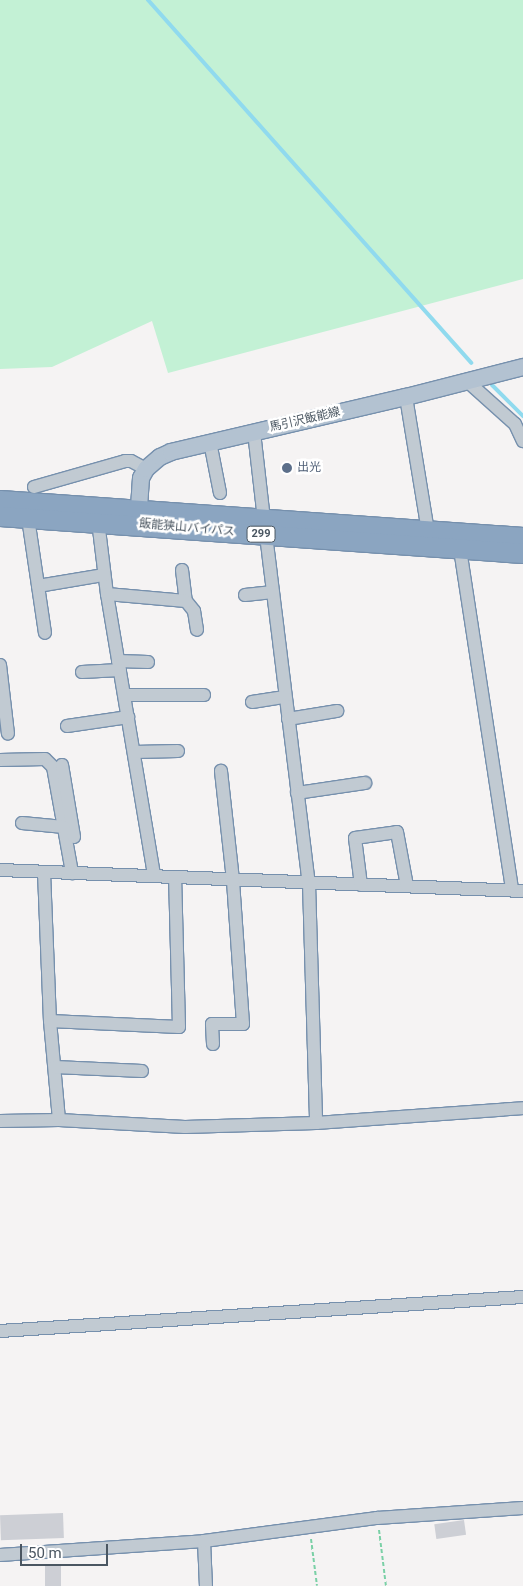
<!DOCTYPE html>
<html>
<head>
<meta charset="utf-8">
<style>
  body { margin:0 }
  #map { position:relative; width:523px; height:1586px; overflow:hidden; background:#f5f3f3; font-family:Roboto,"Noto Sans JP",sans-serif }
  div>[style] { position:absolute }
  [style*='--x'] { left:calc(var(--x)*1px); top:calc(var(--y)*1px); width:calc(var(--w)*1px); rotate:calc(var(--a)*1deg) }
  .green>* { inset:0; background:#c3f1d5 }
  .stream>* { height:4px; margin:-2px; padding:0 2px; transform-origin:2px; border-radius:2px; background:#90daee }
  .building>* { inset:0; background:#cdcfd5; transform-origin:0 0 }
  .path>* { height:2px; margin-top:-1px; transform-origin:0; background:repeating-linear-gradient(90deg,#7ad0a6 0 4px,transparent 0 6.5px) }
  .roads { filter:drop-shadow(1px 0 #7690ad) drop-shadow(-1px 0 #7690ad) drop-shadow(0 1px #7690ad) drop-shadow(0 -1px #7690ad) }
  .minor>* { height:12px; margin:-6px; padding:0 6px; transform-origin:6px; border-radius:6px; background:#c1cad2 }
  .major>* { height:16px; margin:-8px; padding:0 8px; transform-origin:8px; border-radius:8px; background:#b3c2d1 }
  .highway>* { height:19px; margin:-9.5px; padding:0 9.5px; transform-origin:9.5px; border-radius:9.5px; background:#8ba5c1 }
  .dots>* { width:14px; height:14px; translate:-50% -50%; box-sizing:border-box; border:2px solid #fff; border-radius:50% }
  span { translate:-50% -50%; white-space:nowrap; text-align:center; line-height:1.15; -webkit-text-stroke:5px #fff; paint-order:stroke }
  .shield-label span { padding:1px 4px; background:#fff; border:1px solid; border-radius:4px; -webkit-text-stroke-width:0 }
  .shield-label { font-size:11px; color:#4a5661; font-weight:700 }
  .street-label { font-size:12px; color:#4a5661 }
  .service-label { font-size:12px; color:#4e5e75 }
  .left { translate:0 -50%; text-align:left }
  .scale { position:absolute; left:20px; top:1544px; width:88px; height:22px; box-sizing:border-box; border:2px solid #4a5661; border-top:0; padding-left:6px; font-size:15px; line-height:18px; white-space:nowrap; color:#4a5661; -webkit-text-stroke:4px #fff; paint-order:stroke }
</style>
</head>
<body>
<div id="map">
  <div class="green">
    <div style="clip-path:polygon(0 0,523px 0,523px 279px,168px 373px,152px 321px,52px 367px,0 369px)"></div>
  </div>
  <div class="stream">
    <div style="--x:148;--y:0;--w:486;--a:48.3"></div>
    <div style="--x:492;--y:385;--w:44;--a:45"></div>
  </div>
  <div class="building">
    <div style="left:63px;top:1513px;width:25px;height:63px;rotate:88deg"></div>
    <div style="left:464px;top:1520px;width:15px;height:30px;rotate:82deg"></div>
    <div style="left:61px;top:1566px;width:20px;height:16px;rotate:90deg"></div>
  </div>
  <div class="path">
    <div style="--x:379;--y:1530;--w:56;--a:82.9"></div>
    <div style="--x:311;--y:1539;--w:47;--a:82.7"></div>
  </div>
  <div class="roads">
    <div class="minor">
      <div style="--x:467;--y:381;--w:64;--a:41.9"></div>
      <div style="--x:515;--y:424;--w:19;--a:65"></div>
      <div style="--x:406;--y:397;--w:136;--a:80.7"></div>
      <div style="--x:254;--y:432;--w:89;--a:83.5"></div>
      <div style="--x:210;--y:442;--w:52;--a:78.9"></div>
      <div style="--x:34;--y:487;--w:95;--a:-15.9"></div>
      <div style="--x:125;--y:461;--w:6;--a:0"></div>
      <div style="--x:131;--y:461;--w:17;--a:28"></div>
      <div style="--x:28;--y:518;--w:116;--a:81.6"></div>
      <div style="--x:98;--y:521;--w:74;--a:83"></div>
      <div style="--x:107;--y:594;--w:286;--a:80.5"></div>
      <div style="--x:266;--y:535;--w:351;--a:83"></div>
      <div style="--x:309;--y:883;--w:240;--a:88.3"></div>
      <div style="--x:460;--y:549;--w:345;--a:81.3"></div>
      <div style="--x:182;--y:570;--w:31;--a:83"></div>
      <div style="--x:186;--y:601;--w:13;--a:51"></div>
      <div style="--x:194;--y:611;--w:19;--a:81"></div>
      <div style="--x:38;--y:586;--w:67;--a:-9.5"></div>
      <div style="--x:107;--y:594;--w:79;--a:5.1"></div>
      <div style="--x:245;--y:595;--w:28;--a:-6"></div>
      <div style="--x:118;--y:661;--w:30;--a:2"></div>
      <div style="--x:0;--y:665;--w:69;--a:83.4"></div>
      <div style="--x:82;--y:672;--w:38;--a:-3"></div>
      <div style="--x:125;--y:695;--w:79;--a:0"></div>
      <div style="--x:252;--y:702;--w:33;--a:-9"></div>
      <div style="--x:288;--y:719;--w:50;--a:-9.3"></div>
      <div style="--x:67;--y:726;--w:62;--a:-8.4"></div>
      <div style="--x:134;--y:752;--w:44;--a:-1.3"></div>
      <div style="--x:0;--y:760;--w:45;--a:-1.3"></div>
      <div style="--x:45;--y:759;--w:11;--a:45"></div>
      <div style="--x:53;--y:767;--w:108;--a:79.8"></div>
      <div style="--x:62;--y:765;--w:73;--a:80.5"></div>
      <div style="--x:297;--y:793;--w:69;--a:-8.4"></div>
      <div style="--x:22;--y:823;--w:42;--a:5.4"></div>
      <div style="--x:0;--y:870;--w:523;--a:2.3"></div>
      <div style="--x:44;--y:872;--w:149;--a:87.7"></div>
      <div style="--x:50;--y:1021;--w:99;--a:84.8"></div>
      <div style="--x:361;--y:885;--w:47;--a:-97.3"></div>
      <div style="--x:355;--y:838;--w:42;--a:-8.1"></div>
      <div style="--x:397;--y:832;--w:55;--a:79.5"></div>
      <div style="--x:50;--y:1021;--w:129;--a:2.7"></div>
      <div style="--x:179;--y:1027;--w:150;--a:-91.5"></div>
      <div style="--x:213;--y:1044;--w:20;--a:-93"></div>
      <div style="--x:212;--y:1024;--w:31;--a:0"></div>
      <div style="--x:243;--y:1024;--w:144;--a:-94"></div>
      <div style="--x:233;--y:880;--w:110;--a:-96.3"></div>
      <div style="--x:55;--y:1067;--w:87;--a:2.6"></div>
      <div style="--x:0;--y:1121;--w:59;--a:-1"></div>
      <div style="--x:59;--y:1120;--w:126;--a:3.2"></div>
      <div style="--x:185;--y:1127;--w:131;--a:-1.7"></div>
      <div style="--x:316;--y:1123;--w:208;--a:-4.1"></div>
      <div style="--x:0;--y:1331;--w:524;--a:-3.72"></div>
      <div style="--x:204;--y:1541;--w:45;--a:87.5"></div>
      <div style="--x:0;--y:1555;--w:204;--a:-3.9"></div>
      <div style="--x:204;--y:1541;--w:175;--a:-7.6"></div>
      <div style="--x:377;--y:1518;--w:146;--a:-3.9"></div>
    </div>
    <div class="major">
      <div style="--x:138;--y:522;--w:44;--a:-86.1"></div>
      <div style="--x:141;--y:478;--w:10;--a:-61"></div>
      <div style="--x:146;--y:469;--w:18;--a:-41"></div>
      <div style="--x:160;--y:457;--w:12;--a:-24"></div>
      <div style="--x:171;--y:452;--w:241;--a:-13.2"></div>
      <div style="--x:406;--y:397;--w:121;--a:-14.4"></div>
    </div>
    <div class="highway">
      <div style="--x:0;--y:500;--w:524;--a:4.05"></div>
      <div style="--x:0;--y:516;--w:524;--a:4.05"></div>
    </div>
  </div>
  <div class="dots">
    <div style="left:287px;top:468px;background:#5c6f8a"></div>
  </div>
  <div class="shield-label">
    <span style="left:261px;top:534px">299</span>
  </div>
  <div class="street-label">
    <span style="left:305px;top:420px;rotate:-13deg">馬引沢飯能線</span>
    <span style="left:187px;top:528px;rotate:5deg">飯能狭山バイパス</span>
  </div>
  <div class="service-label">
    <span class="left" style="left:297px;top:468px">出光</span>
  </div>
  <div class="scale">50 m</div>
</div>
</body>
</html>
